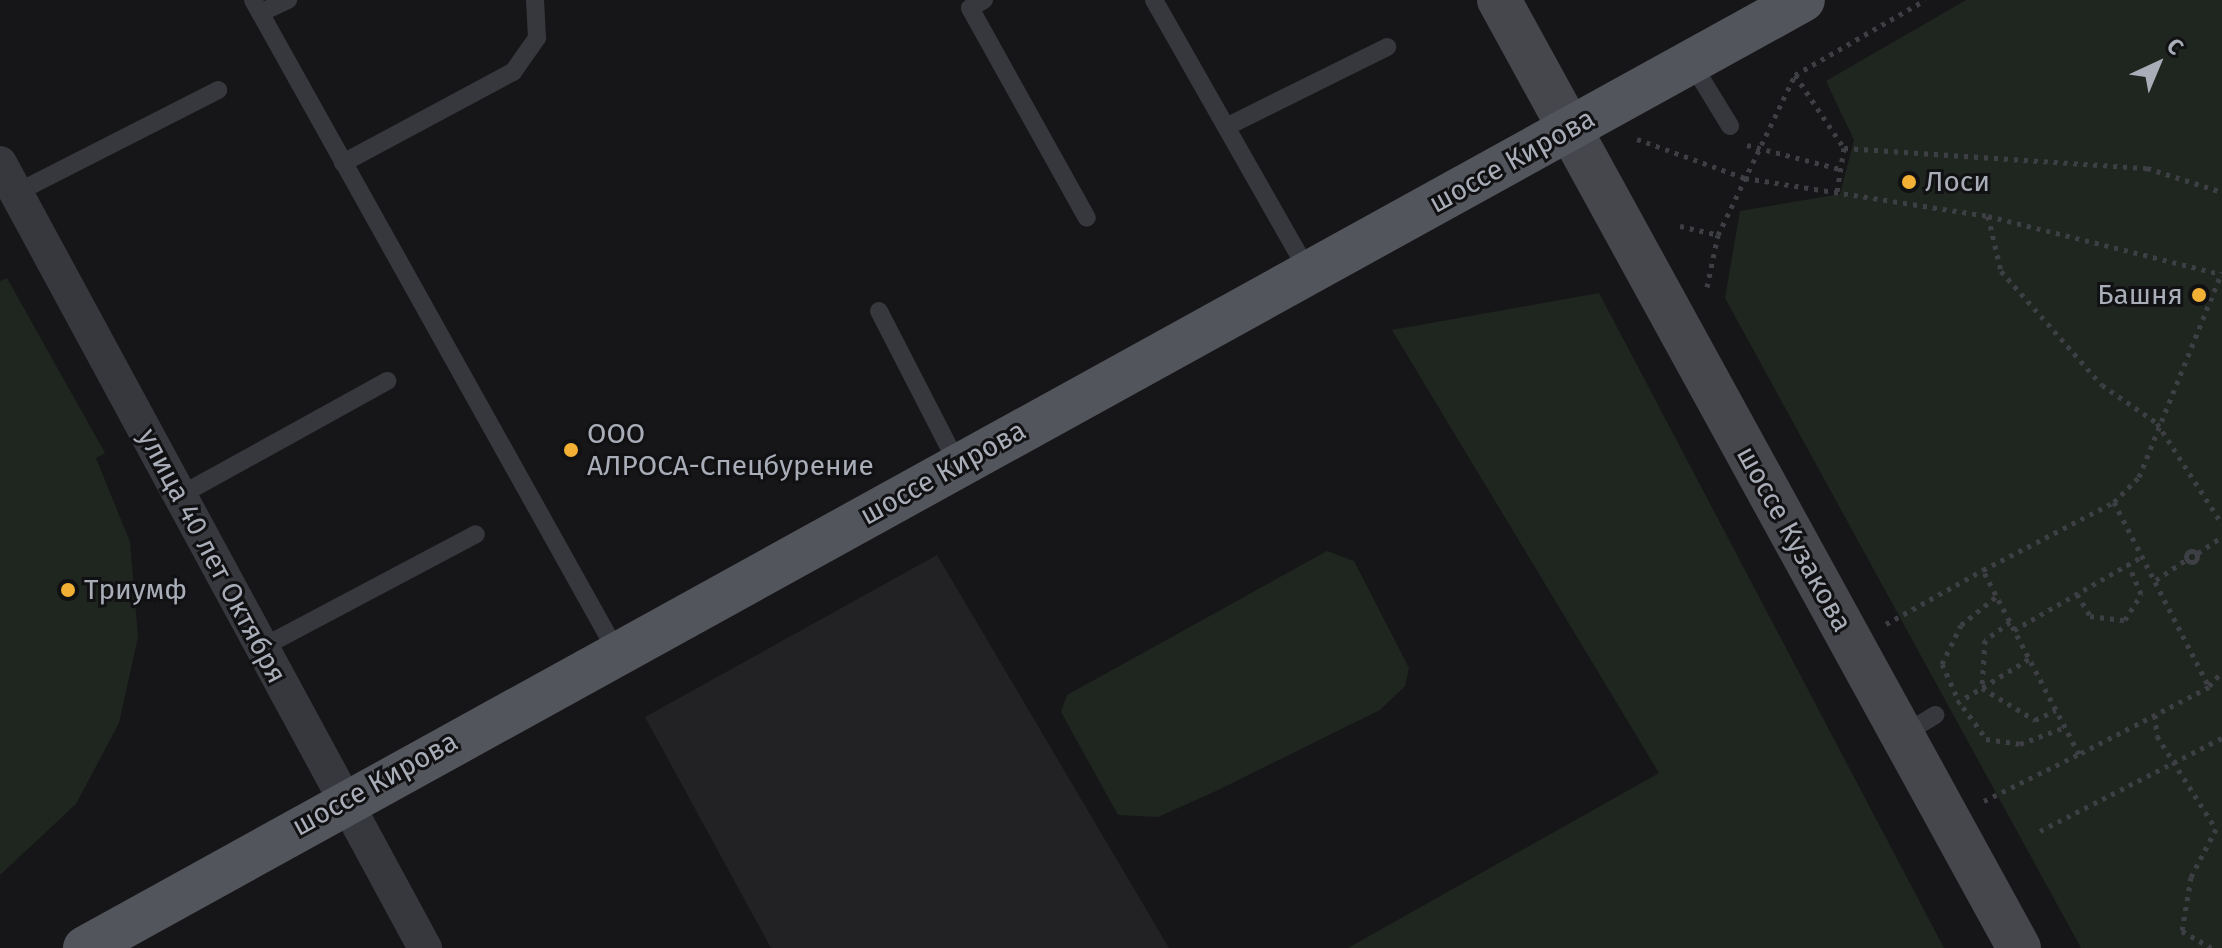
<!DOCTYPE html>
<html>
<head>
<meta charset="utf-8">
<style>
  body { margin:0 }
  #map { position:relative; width:2222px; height:948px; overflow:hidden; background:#161618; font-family:"Fira Sans",sans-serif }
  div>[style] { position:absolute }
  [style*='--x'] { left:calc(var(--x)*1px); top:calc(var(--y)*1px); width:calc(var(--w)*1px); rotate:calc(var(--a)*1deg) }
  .built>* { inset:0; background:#222225 }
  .green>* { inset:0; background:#1e261f }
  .path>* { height:5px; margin-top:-2.5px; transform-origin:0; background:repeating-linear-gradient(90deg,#3d3f44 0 4px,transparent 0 10px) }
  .path>.ring { margin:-2.5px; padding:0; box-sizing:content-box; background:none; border:5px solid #3d3f44; border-radius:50% }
  .lane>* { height:18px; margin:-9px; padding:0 9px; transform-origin:9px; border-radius:9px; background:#37383d }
  .street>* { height:34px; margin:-17px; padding:0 17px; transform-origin:17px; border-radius:17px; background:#37383d }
  .secondary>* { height:44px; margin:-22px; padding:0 22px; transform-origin:22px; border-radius:22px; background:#45474d }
  .primary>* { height:44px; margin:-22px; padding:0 22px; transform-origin:22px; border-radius:22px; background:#53555c }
  .dots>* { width:22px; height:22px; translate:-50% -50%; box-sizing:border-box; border:4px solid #111113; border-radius:50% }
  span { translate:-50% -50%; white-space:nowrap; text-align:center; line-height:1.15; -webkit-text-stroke:6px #111113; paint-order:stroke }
  .street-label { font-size:28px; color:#a8adb8 }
  .poi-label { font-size:28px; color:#a8adb8 }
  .left { translate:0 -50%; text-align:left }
  .right { translate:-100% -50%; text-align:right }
  .north { position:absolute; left:2118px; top:24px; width:80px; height:80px; -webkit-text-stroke:6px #111113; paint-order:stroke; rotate:44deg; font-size:22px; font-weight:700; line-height:32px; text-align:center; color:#a8adb8 }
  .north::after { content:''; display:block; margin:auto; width:28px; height:36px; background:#a8adb8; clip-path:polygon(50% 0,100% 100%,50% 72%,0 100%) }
</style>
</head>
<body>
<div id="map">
  <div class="built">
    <div style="clip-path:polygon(937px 555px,1169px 948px,771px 948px,645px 717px)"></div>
  </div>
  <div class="green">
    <div style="clip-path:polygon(1966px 0,2222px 0,2222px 948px,2081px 948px,1725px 298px,1740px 211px,1840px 194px,1854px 140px,1826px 81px)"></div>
    <div style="clip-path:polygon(7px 278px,105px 453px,96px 458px,130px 542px,138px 637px,119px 723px,76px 804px,0 875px,0 281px)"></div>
    <div style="clip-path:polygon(1599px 293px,1944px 948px,1348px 948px,1659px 773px,1392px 330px)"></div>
    <div style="clip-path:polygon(1327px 551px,1354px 561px,1409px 668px,1405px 686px,1380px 710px,1216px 791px,1158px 817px,1118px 815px,1061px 712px,1067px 695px)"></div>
  </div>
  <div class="path">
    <div style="--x:1795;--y:75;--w:88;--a:56.1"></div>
    <div style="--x:1844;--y:148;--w:45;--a:99"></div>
    <div style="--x:1637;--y:139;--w:115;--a:19.9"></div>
    <div style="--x:1745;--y:178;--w:246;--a:8.9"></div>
    <div style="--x:1988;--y:216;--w:240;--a:14"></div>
    <div style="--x:1747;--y:145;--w:96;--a:14.5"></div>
    <div style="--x:1844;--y:148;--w:304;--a:3.8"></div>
    <div style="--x:2147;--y:168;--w:79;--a:17.7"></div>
    <div style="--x:1988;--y:216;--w:57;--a:76.7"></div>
    <div style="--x:2001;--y:271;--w:152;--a:48.5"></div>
    <div style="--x:2102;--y:385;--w:67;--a:34.6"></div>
    <div style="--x:2157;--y:423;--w:120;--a:57.2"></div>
    <div style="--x:1680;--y:226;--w:39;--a:13"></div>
    <div style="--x:1707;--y:287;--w:53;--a:-78.1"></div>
    <div style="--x:1718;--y:235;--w:178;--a:-64.3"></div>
    <div style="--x:1795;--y:75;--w:150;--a:-30"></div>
    <div style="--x:2114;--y:502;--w:208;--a:62.8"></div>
    <div style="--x:2209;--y:687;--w:146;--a:152.7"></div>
    <div style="--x:2079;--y:754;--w:208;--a:-117.6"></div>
    <div style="--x:1983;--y:570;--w:148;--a:-27.4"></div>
    <div style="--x:2114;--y:502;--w:35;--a:-45"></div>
    <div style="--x:2139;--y:477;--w:221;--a:-68"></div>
    <div class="ring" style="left:2186.5px;top:551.5px;width:6px;height:6px"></div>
    <div style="--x:2198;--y:553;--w:29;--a:-34"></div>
    <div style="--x:2156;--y:580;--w:36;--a:-34"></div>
    <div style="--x:2077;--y:594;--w:26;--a:59"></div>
    <div style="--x:2090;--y:616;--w:35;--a:7"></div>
    <div style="--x:2125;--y:620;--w:31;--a:-58"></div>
    <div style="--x:2141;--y:594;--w:33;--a:-113"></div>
    <div style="--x:2010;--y:622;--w:31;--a:144"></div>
    <div style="--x:1985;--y:640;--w:48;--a:93.6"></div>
    <div style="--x:1982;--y:688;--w:62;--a:31.1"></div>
    <div style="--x:2035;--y:720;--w:23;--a:-25"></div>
    <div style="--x:1886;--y:624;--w:111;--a:-29.1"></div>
    <div style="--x:2014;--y:630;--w:149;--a:-29.8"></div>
    <div style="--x:2209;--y:686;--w:19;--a:-47"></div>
    <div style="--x:1956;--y:695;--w:34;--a:-114"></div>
    <div style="--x:1942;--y:664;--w:43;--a:-64"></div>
    <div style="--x:1961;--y:625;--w:46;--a:-38.9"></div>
    <div style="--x:1957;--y:703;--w:84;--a:-31.4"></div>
    <div style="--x:1963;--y:707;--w:39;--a:54"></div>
    <div style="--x:1986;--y:739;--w:34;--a:8"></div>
    <div style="--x:2020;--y:744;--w:48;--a:-20.7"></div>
    <div style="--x:2155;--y:715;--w:21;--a:85"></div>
    <div style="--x:2157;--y:736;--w:110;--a:57.6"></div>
    <div style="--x:2216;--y:829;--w:54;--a:117.5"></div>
    <div style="--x:2191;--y:877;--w:55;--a:99.5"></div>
    <div style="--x:2182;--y:931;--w:34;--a:30"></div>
    <div style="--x:1984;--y:801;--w:106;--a:-26.3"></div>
    <div style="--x:2040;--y:831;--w:204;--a:-27.1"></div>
  </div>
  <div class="lane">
    <div style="--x:253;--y:0;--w:747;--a:60.83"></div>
    <div style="--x:984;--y:0;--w:16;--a:150"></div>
    <div style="--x:970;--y:8;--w:240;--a:60.9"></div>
    <div style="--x:1154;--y:0;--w:314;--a:60.4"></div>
    <div style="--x:260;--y:13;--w:31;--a:-25"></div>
    <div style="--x:1691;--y:62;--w:75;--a:58.6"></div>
    <div style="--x:1226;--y:127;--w:180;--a:-26.4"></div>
    <div style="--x:343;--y:163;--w:193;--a:-28.2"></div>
    <div style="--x:513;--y:72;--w:42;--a:-54.8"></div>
    <div style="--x:537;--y:38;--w:38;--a:-93"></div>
    <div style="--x:16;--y:193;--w:227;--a:-27"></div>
    <div style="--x:879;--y:311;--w:173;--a:62.8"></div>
    <div style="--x:179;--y:496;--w:238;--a:-28.9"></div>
    <div style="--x:261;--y:648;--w:243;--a:-27.9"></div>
    <div style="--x:1902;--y:735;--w:39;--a:-31"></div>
  </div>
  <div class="street">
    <div style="--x:0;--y:163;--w:893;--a:61.57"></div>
  </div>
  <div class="secondary">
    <div style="--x:1499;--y:0;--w:1081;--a:61.25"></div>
  </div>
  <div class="primary">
    <div style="--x:85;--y:948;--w:1962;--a:-28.89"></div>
  </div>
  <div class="dots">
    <div style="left:1909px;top:182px;background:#f2b134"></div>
    <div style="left:2199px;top:295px;background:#f2b134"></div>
    <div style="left:571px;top:450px;background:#f2b134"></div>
    <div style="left:68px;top:590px;background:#f2b134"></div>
  </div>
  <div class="street-label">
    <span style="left:1512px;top:161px;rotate:-29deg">шоссе Кирова</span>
    <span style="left:943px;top:473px;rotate:-29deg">шоссе Кирова</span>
    <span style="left:1794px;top:539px;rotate:61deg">шоссе Кузакова</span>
    <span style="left:212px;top:556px;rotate:62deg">улица 40 лет Октября</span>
    <span style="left:375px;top:784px;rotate:-29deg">шоссе Кирова</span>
  </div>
  <div class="poi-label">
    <span class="left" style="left:1925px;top:182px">Лоси</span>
    <span class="right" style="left:2183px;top:295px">Башня</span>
    <span class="left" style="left:587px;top:450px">ООО<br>АЛРОСА-Спецбурение</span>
    <span class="left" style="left:84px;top:590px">Триумф</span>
  </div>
  <div class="north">С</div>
</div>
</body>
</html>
